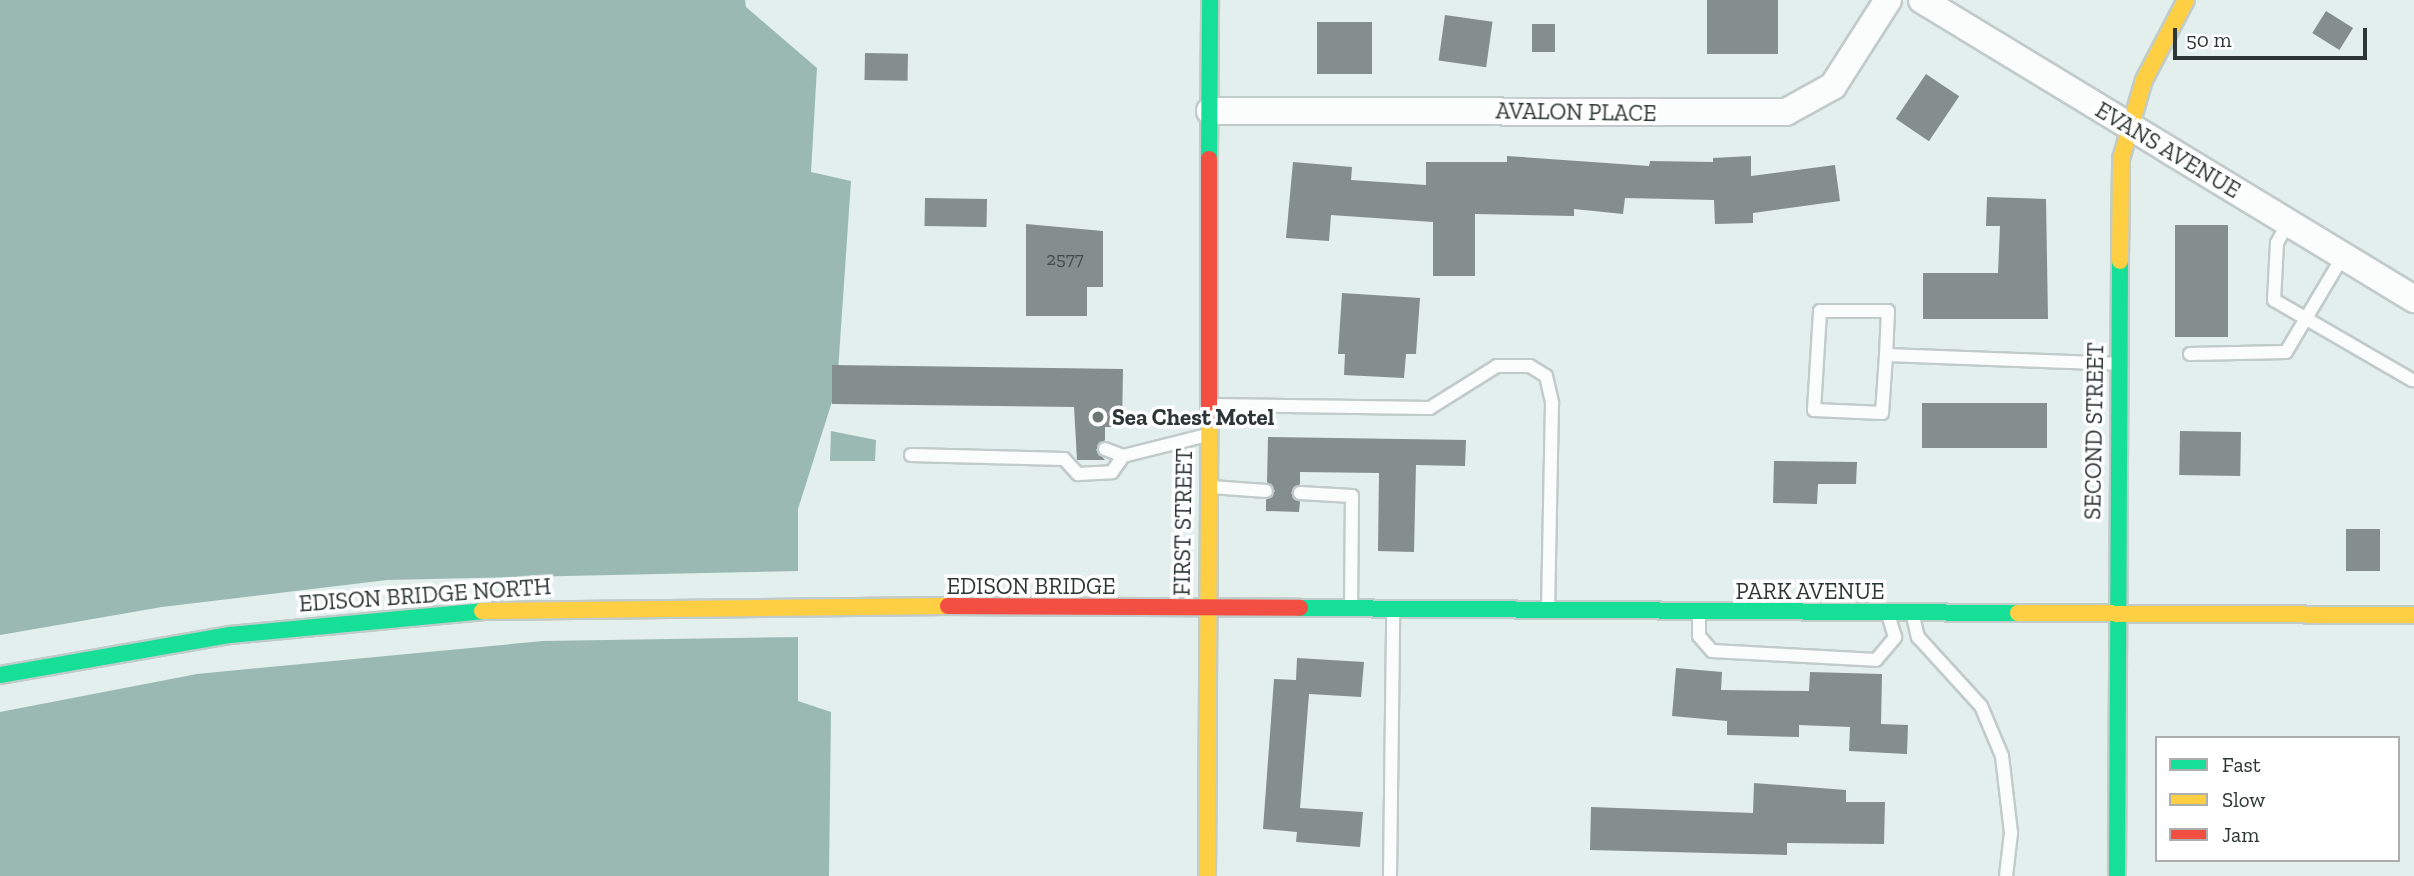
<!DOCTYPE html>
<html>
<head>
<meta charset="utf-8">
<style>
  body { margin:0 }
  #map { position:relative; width:2414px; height:876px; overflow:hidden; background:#e2efec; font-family:"Zilla Slab",serif }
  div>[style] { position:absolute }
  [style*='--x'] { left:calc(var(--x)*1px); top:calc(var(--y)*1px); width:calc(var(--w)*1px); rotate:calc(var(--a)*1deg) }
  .water>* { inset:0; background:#9bb9b3 }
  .pier>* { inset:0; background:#e2efec }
  .building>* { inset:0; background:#848e8c; transform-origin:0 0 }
  .roads { filter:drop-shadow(2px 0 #c1cbc9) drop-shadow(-2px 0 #c1cbc9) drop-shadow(0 2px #c1cbc9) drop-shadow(0 -2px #c1cbc9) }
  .lane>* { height:12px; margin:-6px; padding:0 6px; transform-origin:6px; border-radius:6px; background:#fbfdfc }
  .street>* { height:26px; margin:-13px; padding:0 13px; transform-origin:13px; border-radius:13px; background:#fbfdfc }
  .fast>* { height:16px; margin:-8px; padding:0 8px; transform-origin:8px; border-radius:8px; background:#16e098 }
  .slow>* { height:16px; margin:-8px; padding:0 8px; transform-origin:8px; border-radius:8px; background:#ffcf43 }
  .jam>* { height:16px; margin:-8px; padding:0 8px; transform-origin:8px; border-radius:8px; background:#f24e42 }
  .dots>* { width:19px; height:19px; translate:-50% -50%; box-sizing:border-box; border:4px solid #fff; border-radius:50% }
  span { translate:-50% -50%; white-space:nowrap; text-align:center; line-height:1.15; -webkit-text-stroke:7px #fff; paint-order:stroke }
  .number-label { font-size:19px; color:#424c4a }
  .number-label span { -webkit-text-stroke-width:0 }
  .street-label { font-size:23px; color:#2c3634 }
  .poi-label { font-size:23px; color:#2c3634; font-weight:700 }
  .left { translate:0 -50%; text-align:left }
  .legend { position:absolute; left:2155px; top:736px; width:245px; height:126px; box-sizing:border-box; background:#fff; border:2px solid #abafae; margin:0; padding:9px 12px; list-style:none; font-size:21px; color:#2c3634 }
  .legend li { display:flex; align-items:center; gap:14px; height:35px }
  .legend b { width:35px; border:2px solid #abafae }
  .scale { position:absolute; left:2173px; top:28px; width:194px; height:32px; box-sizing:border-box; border:4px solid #2c3634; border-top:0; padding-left:9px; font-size:21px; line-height:24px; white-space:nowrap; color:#2c3634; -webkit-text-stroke:5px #fff; paint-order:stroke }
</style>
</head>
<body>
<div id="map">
  <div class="water">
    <div style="clip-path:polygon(0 0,745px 0,746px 7px,817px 68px,811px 172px,851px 181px,837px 386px,798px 509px,798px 701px,831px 712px,829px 876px,0 876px)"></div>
    <div style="clip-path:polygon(831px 431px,876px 440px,875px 461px,830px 461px)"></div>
  </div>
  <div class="pier">
    <div style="clip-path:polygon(801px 571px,801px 637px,543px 641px,197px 674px,0 712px,0 635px,162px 607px,387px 580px)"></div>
  </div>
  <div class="building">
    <div style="left:1707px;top:0;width:71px;height:54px"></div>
    <div style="left:2326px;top:11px;width:32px;height:26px;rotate:32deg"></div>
    <div style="left:1445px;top:15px;width:48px;height:46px;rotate:8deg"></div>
    <div style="left:1317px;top:22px;width:55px;height:52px"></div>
    <div style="left:1532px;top:24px;width:23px;height:28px"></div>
    <div style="left:865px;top:53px;width:43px;height:27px;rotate:1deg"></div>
    <div style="left:1926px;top:74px;width:40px;height:54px;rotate:34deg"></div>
    <div style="clip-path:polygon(1507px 156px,1649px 166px,1650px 161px,1713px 162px,1713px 158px,1751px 156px,1751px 176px,1835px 165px,1840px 201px,1753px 213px,1753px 223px,1715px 224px,1714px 200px,1625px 198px,1623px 214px,1574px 209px,1574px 216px,1475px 214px,1475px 276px,1433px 276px,1433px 222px,1331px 215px,1329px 241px,1286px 238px,1293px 162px,1352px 167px,1351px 180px,1426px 185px,1426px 162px,1507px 162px)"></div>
    <div style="clip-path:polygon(1987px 197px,2046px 199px,2048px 319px,1923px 319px,1923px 273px,1998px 273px,2000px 226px,1986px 226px)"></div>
    <div style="left:925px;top:198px;width:62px;height:28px;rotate:1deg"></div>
    <div style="clip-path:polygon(1026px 224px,1103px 231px,1103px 287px,1087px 287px,1087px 316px,1026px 316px)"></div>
    <div style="left:2175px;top:225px;width:53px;height:112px"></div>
    <div style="clip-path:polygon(1342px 293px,1420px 298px,1416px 354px,1406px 354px,1404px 378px,1344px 375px,1345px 354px,1338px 354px)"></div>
    <div style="clip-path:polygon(832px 365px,1123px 369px,1122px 427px,1105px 427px,1105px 440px,1096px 450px,1105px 460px,1077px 460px,1074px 407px,832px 404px)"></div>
    <div style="left:1922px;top:403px;width:125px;height:45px"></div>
    <div style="left:2180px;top:431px;width:61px;height:44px;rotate:1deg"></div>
    <div style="clip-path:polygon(1268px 437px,1466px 440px,1465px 466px,1416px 465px,1414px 552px,1378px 551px,1379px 473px,1300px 472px,1300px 484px,1291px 493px,1300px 502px,1299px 512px,1266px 511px,1266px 500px,1275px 491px,1267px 482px)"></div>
    <div style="clip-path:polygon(1774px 461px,1857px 462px,1856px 484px,1818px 484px,1817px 504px,1773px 503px)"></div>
    <div style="left:2380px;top:529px;width:42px;height:34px;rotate:90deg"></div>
    <div style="clip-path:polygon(1297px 658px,1364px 662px,1361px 697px,1309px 694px,1300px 808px,1363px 812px,1360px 847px,1296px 842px,1297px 832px,1263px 829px,1274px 679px,1296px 680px)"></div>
    <div style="clip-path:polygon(1676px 668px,1722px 672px,1721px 690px,1809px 691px,1810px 672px,1882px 674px,1881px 724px,1908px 725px,1907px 754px,1849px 751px,1850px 727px,1799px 725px,1799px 737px,1727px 735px,1727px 721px,1672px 716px)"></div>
    <div style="clip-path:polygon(1754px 783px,1846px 790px,1846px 802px,1885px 802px,1884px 844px,1787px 843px,1787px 855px,1590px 850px,1591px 807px,1753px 813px)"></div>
  </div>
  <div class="roads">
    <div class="lane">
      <div style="--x:2288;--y:223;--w:23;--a:119"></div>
      <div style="--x:2277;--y:243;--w:57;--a:93"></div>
      <div style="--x:2274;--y:300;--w:160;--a:30.1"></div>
      <div style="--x:2190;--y:354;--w:96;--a:-1.2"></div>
      <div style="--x:2286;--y:352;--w:112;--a:-59.3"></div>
      <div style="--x:1886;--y:355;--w:58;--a:93.9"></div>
      <div style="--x:1882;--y:413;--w:68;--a:-177.5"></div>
      <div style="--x:1814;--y:410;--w:99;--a:-86.5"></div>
      <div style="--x:1820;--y:311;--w:68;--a:0"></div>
      <div style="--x:1888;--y:311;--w:44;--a:92.6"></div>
      <div style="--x:1886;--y:355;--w:231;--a:2.2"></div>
      <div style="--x:1214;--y:405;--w:216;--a:0.8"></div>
      <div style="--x:1430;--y:408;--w:79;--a:-32.1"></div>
      <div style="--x:1497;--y:366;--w:33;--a:0"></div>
      <div style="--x:1530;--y:366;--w:19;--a:32"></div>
      <div style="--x:1546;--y:376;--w:28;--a:77"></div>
      <div style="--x:1552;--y:403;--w:202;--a:91.1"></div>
      <div style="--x:1105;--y:449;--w:19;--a:21"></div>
      <div style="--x:911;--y:455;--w:153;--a:1.5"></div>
      <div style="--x:1064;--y:459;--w:21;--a:47"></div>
      <div style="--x:1078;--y:474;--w:34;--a:-3"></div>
      <div style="--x:1112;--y:472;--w:19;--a:-55"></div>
      <div style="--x:1123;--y:456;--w:82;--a:-14"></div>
      <div style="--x:1211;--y:487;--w:55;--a:4.2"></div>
      <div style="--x:1300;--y:493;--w:52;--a:3.3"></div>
      <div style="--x:1352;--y:496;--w:107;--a:90.5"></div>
      <div style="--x:1699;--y:616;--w:20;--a:90"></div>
      <div style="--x:1699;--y:636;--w:20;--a:49"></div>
      <div style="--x:1712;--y:651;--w:164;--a:3.1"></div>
      <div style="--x:1876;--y:660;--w:30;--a:-50"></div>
      <div style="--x:1895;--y:637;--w:21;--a:-107"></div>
      <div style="--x:1913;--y:616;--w:22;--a:77"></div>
      <div style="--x:1918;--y:637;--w:93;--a:47.6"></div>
      <div style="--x:1981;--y:706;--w:54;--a:67.2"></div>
      <div style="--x:2002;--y:756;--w:78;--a:83.3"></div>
      <div style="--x:2011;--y:833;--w:43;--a:96.6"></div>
      <div style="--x:1390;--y:876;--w:262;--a:-89.3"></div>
    </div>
    <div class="street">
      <div style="--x:1922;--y:0;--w:576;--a:31.29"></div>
      <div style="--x:1210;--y:111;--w:576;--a:0.1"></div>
      <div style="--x:1786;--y:112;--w:54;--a:-29"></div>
      <div style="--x:1833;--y:86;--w:102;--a:-57.4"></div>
    </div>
    <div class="fast">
      <div style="--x:1209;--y:159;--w:159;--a:-89.6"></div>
      <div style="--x:1300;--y:608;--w:718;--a:0.4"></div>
      <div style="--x:0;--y:675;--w:233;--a:-9.9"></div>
      <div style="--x:230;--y:635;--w:253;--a:-5.4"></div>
      <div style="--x:2117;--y:876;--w:615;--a:-89.72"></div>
    </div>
    <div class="slow">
      <div style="--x:2120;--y:261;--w:102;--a:-89.4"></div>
      <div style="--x:2121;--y:159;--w:82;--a:-73.8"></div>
      <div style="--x:2144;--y:80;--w:90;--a:-62.3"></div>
      <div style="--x:482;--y:611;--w:466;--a:-0.6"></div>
      <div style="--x:2018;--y:613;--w:396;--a:0.3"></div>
      <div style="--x:1207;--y:876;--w:456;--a:-89.7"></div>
    </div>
    <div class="jam">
      <div style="--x:1209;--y:420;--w:261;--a:-90"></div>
      <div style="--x:948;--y:606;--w:352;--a:0.3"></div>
    </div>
  </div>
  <div class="dots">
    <div style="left:1098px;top:417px;background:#6c7774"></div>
  </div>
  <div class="number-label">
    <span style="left:1065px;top:259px">2577</span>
  </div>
  <div class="street-label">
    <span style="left:1576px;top:112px;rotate:1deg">AVALON PLACE</span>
    <span style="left:2168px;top:150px;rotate:31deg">EVANS AVENUE</span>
    <span style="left:2094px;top:431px;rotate:-89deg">SECOND STREET</span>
    <span style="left:1183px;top:522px;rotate:-89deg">FIRST STREET</span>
    <span style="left:1031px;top:586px">EDISON BRIDGE</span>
    <span style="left:1810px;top:591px">PARK AVENUE</span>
    <span style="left:425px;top:595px;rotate:-4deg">EDISON BRIDGE NORTH</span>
  </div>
  <div class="poi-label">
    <span class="left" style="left:1112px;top:417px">Sea Chest Motel</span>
  </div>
  <ul class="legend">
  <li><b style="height:9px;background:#16e098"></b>Fast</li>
  <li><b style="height:9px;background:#ffcf43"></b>Slow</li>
  <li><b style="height:9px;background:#f24e42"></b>Jam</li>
  </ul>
  <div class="scale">50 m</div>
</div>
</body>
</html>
